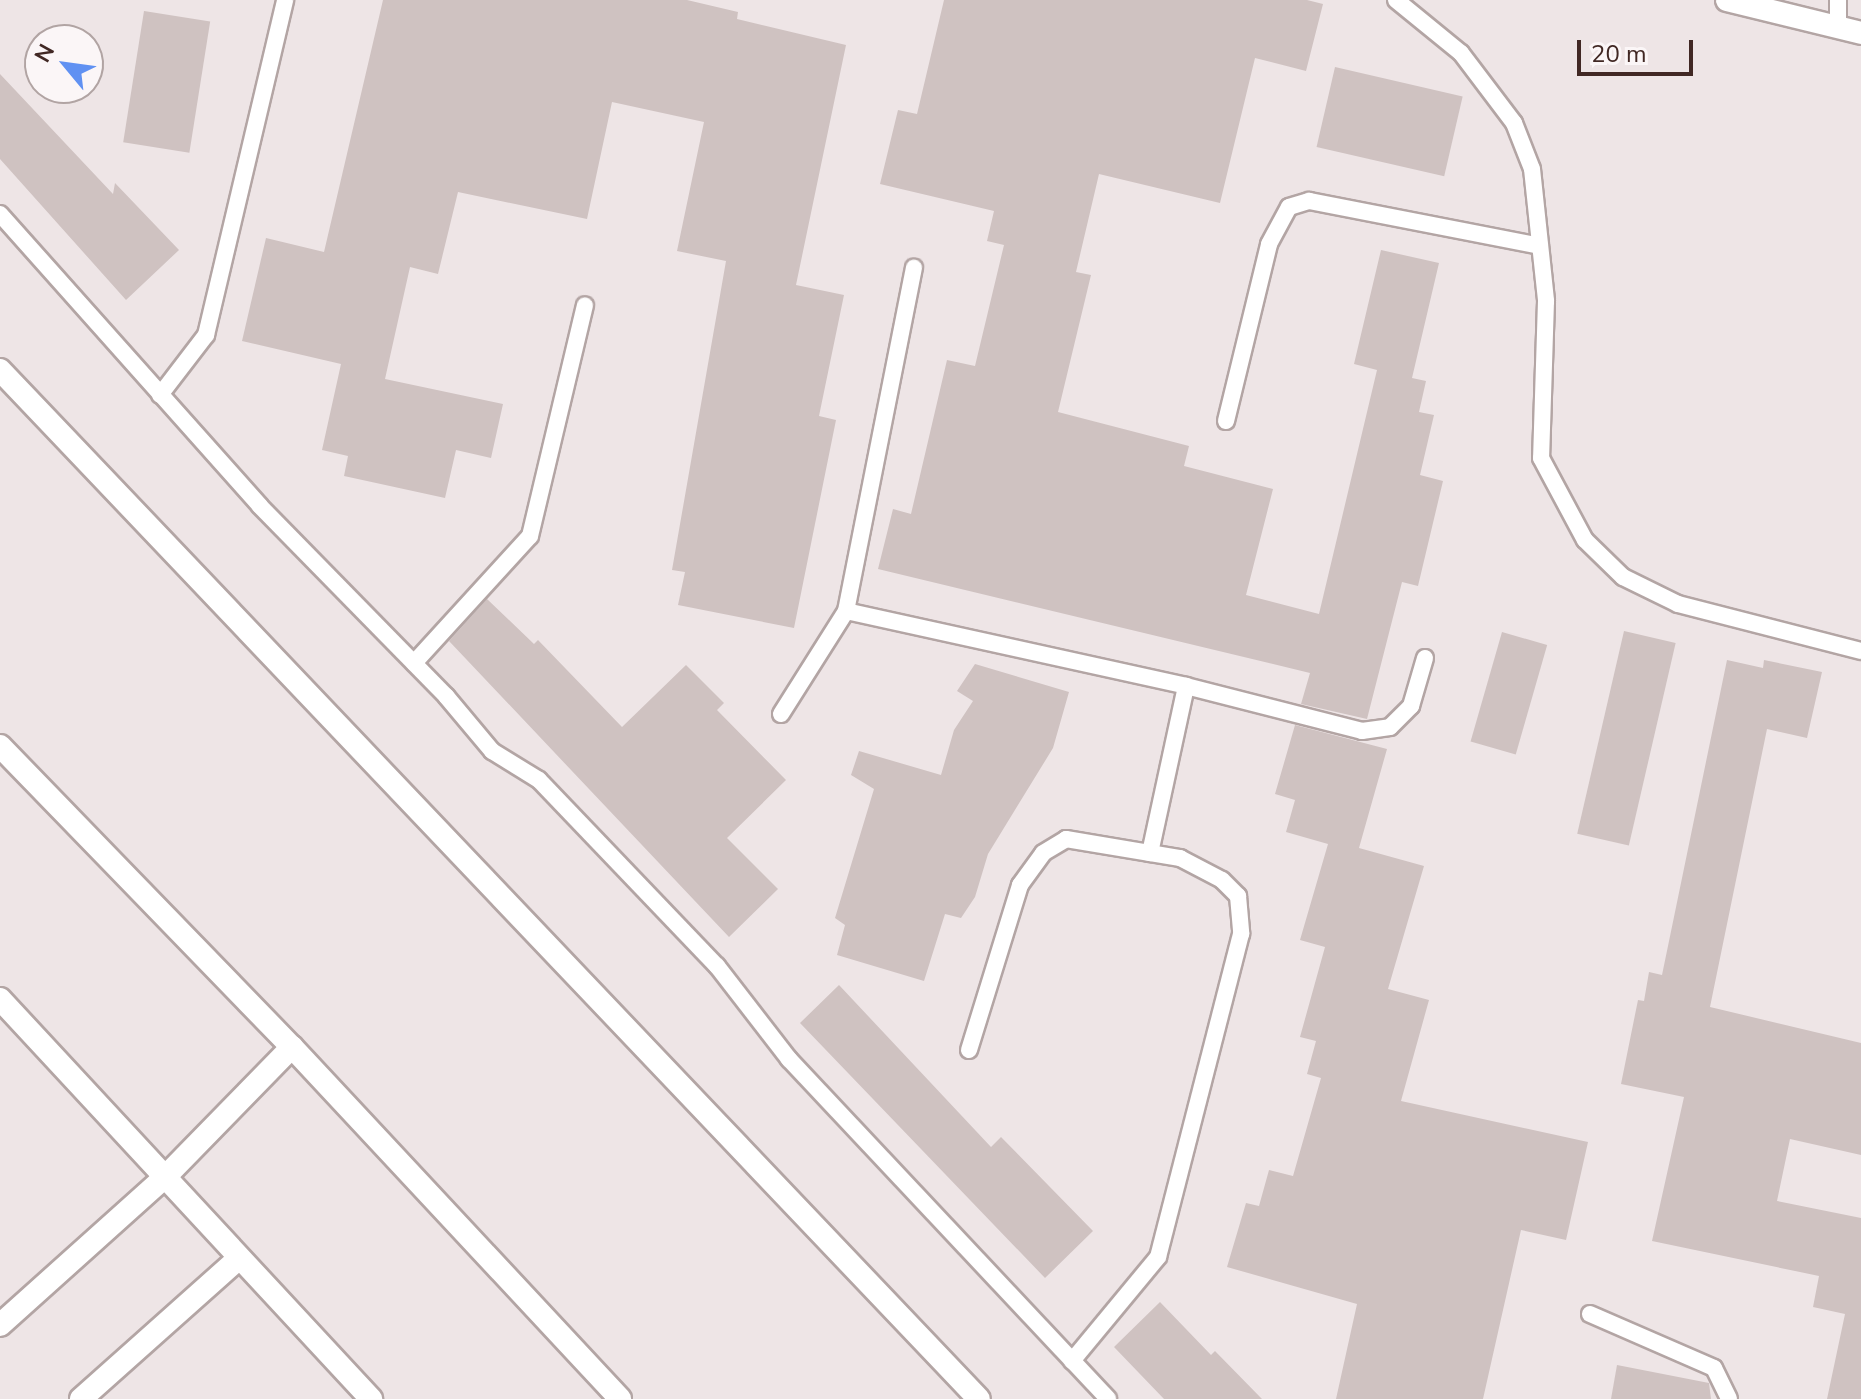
<!DOCTYPE html>
<html>
<head>
<meta charset="utf-8">
<style>
  body { margin:0 }
  #map { position:relative; width:1861px; height:1399px; overflow:hidden; background:#eee5e6; font-family:"Nunito Sans",sans-serif }
  div>[style] { position:absolute }
  [style*='--x'] { left:calc(var(--x)*1px); top:calc(var(--y)*1px); width:calc(var(--w)*1px); rotate:calc(var(--a)*1deg) }
  .building>* { inset:0; background:#cfc2c1; transform-origin:0 0 }
  .roads { filter:drop-shadow(2px 0 #b3a5a4) drop-shadow(-2px 0 #b3a5a4) drop-shadow(0 2px #b3a5a4) drop-shadow(0 -2px #b3a5a4) }
  .service>* { height:16px; margin:-8px; padding:0 8px; transform-origin:8px; border-radius:8px; background:#fff }
  .minor>* { height:22px; margin:-11px; padding:0 11px; transform-origin:11px; border-radius:11px; background:#fff }
  .secondary>* { height:22px; margin:-11px; padding:0 11px; transform-origin:11px; border-radius:11px; background:#fff }
  span { translate:-50% -50%; white-space:nowrap; text-align:center; line-height:1.15; -webkit-text-stroke:6px #fbf6f7; paint-order:stroke }
  .north { position:absolute; left:24px; top:24px; width:80px; height:80px; box-sizing:border-box; background:#fbf6f7; border:2px solid #b1a4a3; border-radius:50%; rotate:299deg; font-size:22px; font-weight:700; line-height:32px; text-align:center; color:#412824 }
  .north::after { content:''; display:block; margin:auto; width:28px; height:36px; background:#6091f2; clip-path:polygon(50% 0,100% 100%,50% 72%,0 100%) }
  .scale { position:absolute; left:1577px; top:40px; width:116px; height:36px; box-sizing:border-box; border:4px solid #412824; border-top:0; padding-left:10px; font-size:24px; line-height:28px; white-space:nowrap; color:#412824; -webkit-text-stroke:6px #fbf6f7; paint-order:stroke }
</style>
</head>
<body>
<div id="map">
  <div class="building">
    <div style="clip-path:polygon(383px 0,687px 0,738px 12px,737px 19px,846px 45px,796px 285px,844px 295px,819px 416px,836px 420px,794px 628px,678px 605px,685px 572px,672px 570px,726px 261px,677px 251px,704px 122px,612px 102px,587px 219px,458px 192px,438px 274px,410px 267px,385px 379px,503px 404px,491px 458px,456px 450px,445px 498px,344px 476px,348px 456px,322px 450px,341px 364px,242px 341px,266px 238px,324px 252px)"></div>
    <div style="clip-path:polygon(944px 0,1307px 0,1323px 4px,1306px 71px,1255px 58px,1220px 203px,1099px 174px,1076px 272px,1091px 275px,1058px 412px,1189px 446px,1184px 466px,1273px 489px,1246px 595px,1319px 614px,1377px 370px,1354px 364px,1381px 250px,1439px 263px,1412px 378px,1426px 381px,1419px 412px,1434px 415px,1420px 475px,1443px 481px,1418px 586px,1402px 582px,1367px 719px,1301px 704px,1310px 673px,878px 569px,893px 509px,911px 514px,947px 360px,975px 366px,1004px 245px,987px 241px,994px 211px,880px 184px,898px 110px,917px 114px)"></div>
    <div style="left:144px;top:11px;width:67px;height:133px;rotate:9deg"></div>
    <div style="left:1335px;top:67px;width:131px;height:82px;rotate:13deg"></div>
    <div style="clip-path:polygon(0 74px,113px 194px,115px 183px,179px 250px,126px 300px,0 159px)"></div>
    <div style="clip-path:polygon(487px 599px,534px 644px,538px 640px,622px 727px,686px 665px,724px 703px,717px 710px,786px 780px,727px 838px,778px 889px,729px 937px,449px 641px)"></div>
    <div style="left:1624px;top:631px;width:53px;height:208px;rotate:13deg"></div>
    <div style="left:1502px;top:632px;width:47px;height:114px;rotate:16deg"></div>
    <div style="clip-path:polygon(1727px 660px,1763px 668px,1764px 660px,1822px 672px,1807px 738px,1767px 729px,1710px 1007px,1861px 1043px,1861px 1155px,1790px 1139px,1777px 1201px,1861px 1218px,1861px 1399px,1827px 1399px,1845px 1314px,1813px 1307px,1819px 1276px,1652px 1241px,1684px 1097px,1621px 1084px,1638px 1000px,1644px 1001px,1649px 972px,1662px 975px)"></div>
    <div style="clip-path:polygon(975px 664px,1069px 692px,1053px 748px,988px 854px,975px 897px,961px 918px,945px 914px,924px 981px,837px 955px,845px 925px,835px 918px,874px 789px,851px 775px,859px 751px,941px 775px,954px 730px,973px 701px,957px 691px)"></div>
    <div style="clip-path:polygon(1295px 725px,1387px 749px,1359px 848px,1424px 866px,1388px 989px,1429px 1000px,1401px 1101px,1588px 1142px,1566px 1240px,1521px 1230px,1483px 1399px,1336px 1399px,1357px 1304px,1227px 1267px,1246px 1203px,1259px 1206px,1269px 1170px,1293px 1176px,1321px 1078px,1307px 1074px,1316px 1041px,1300px 1037px,1325px 947px,1300px 940px,1328px 844px,1286px 832px,1295px 800px,1275px 794px)"></div>
    <div style="clip-path:polygon(839px 985px,991px 1147px,1001px 1137px,1093px 1231px,1045px 1278px,800px 1023px)"></div>
    <div style="clip-path:polygon(1160px 1302px,1211px 1355px,1215px 1351px,1262px 1399px,1164px 1399px,1114px 1347px)"></div>
    <div style="clip-path:polygon(1617px 1365px,1709px 1383px,1711px 1399px,1611px 1399px)"></div>
  </div>
  <div class="roads">
    <div class="service">
      <div style="--x:1396;--y:0;--w:84;--a:39.2"></div>
      <div style="--x:1461;--y:53;--w:88;--a:52.9"></div>
      <div style="--x:1514;--y:123;--w:49;--a:68.6"></div>
      <div style="--x:1532;--y:169;--w:133;--a:83.9"></div>
      <div style="--x:1546;--y:301;--w:157;--a:91.8"></div>
      <div style="--x:1541;--y:458;--w:93;--a:61.8"></div>
      <div style="--x:1585;--y:540;--w:53;--a:44.2"></div>
      <div style="--x:1623;--y:577;--w:61;--a:26.1"></div>
      <div style="--x:1678;--y:604;--w:189;--a:14.4"></div>
      <div style="--x:1838;--y:0;--w:27;--a:90"></div>
      <div style="--x:0;--y:214;--w:391;--a:48.3"></div>
      <div style="--x:260;--y:506;--w:266;--a:45.6"></div>
      <div style="--x:446;--y:696;--w:72;--a:50.1"></div>
      <div style="--x:492;--y:751;--w:55;--a:31.7"></div>
      <div style="--x:539;--y:780;--w:257;--a:46.3"></div>
      <div style="--x:717;--y:966;--w:118;--a:52.3"></div>
      <div style="--x:789;--y:1059;--w:466;--a:46.8"></div>
      <div style="--x:160;--y:395;--w:76;--a:-52.5"></div>
      <div style="--x:206;--y:335;--w:344;--a:-76.7"></div>
      <div style="--x:1226;--y:421;--w:182;--a:-76.3"></div>
      <div style="--x:1269;--y:244;--w:42;--a:-61.6"></div>
      <div style="--x:1289;--y:207;--w:21;--a:-17"></div>
      <div style="--x:1309;--y:201;--w:235;--a:11"></div>
      <div style="--x:846;--y:611;--w:348;--a:12.4"></div>
      <div style="--x:1186;--y:686;--w:182;--a:14.3"></div>
      <div style="--x:1362;--y:731;--w:28;--a:-8"></div>
      <div style="--x:1390;--y:727;--w:30;--a:-45"></div>
      <div style="--x:1411;--y:706;--w:50;--a:-73.7"></div>
      <div style="--x:414;--y:663;--w:172;--a:-47.6"></div>
      <div style="--x:530;--y:536;--w:237;--a:-76.6"></div>
      <div style="--x:781;--y:714;--w:122;--a:-57.7"></div>
      <div style="--x:846;--y:611;--w:350;--a:-78.8"></div>
      <div style="--x:1150;--y:853;--w:171;--a:-77.8"></div>
      <div style="--x:969;--y:1050;--w:173;--a:-72.8"></div>
      <div style="--x:1020;--y:885;--w:39;--a:-54"></div>
      <div style="--x:1043;--y:853;--w:27;--a:-31"></div>
      <div style="--x:1066;--y:839;--w:116;--a:9.5"></div>
      <div style="--x:1180;--y:858;--w:47;--a:27.6"></div>
      <div style="--x:1222;--y:880;--w:23;--a:45"></div>
      <div style="--x:1238;--y:896;--w:38;--a:85"></div>
      <div style="--x:1241;--y:934;--w:333;--a:104.4"></div>
      <div style="--x:1158;--y:1257;--w:135;--a:129.6"></div>
      <div style="--x:1590;--y:1314;--w:135;--a:23.5"></div>
      <div style="--x:1714;--y:1368;--w:34;--a:64"></div>
    </div>
    <div class="minor">
      <div style="--x:1727;--y:0;--w:138;--a:13.8"></div>
      <div style="--x:0;--y:370;--w:1420;--a:46.43"></div>
      <div style="--x:0;--y:1325;--w:224;--a:-41.9"></div>
      <div style="--x:167;--y:1175;--w:179;--a:-45.7"></div>
      <div style="--x:81;--y:1399;--w:210;--a:-41.7"></div>
    </div>
    <div class="secondary">
      <div style="--x:0;--y:746;--w:419;--a:45.9"></div>
      <div style="--x:292;--y:1047;--w:481;--a:47"></div>
      <div style="--x:0;--y:999;--w:546;--a:47.15"></div>
    </div>
  </div>
  <div class="north">N</div>
  <div class="scale">20 m</div>
</div>
</body>
</html>
